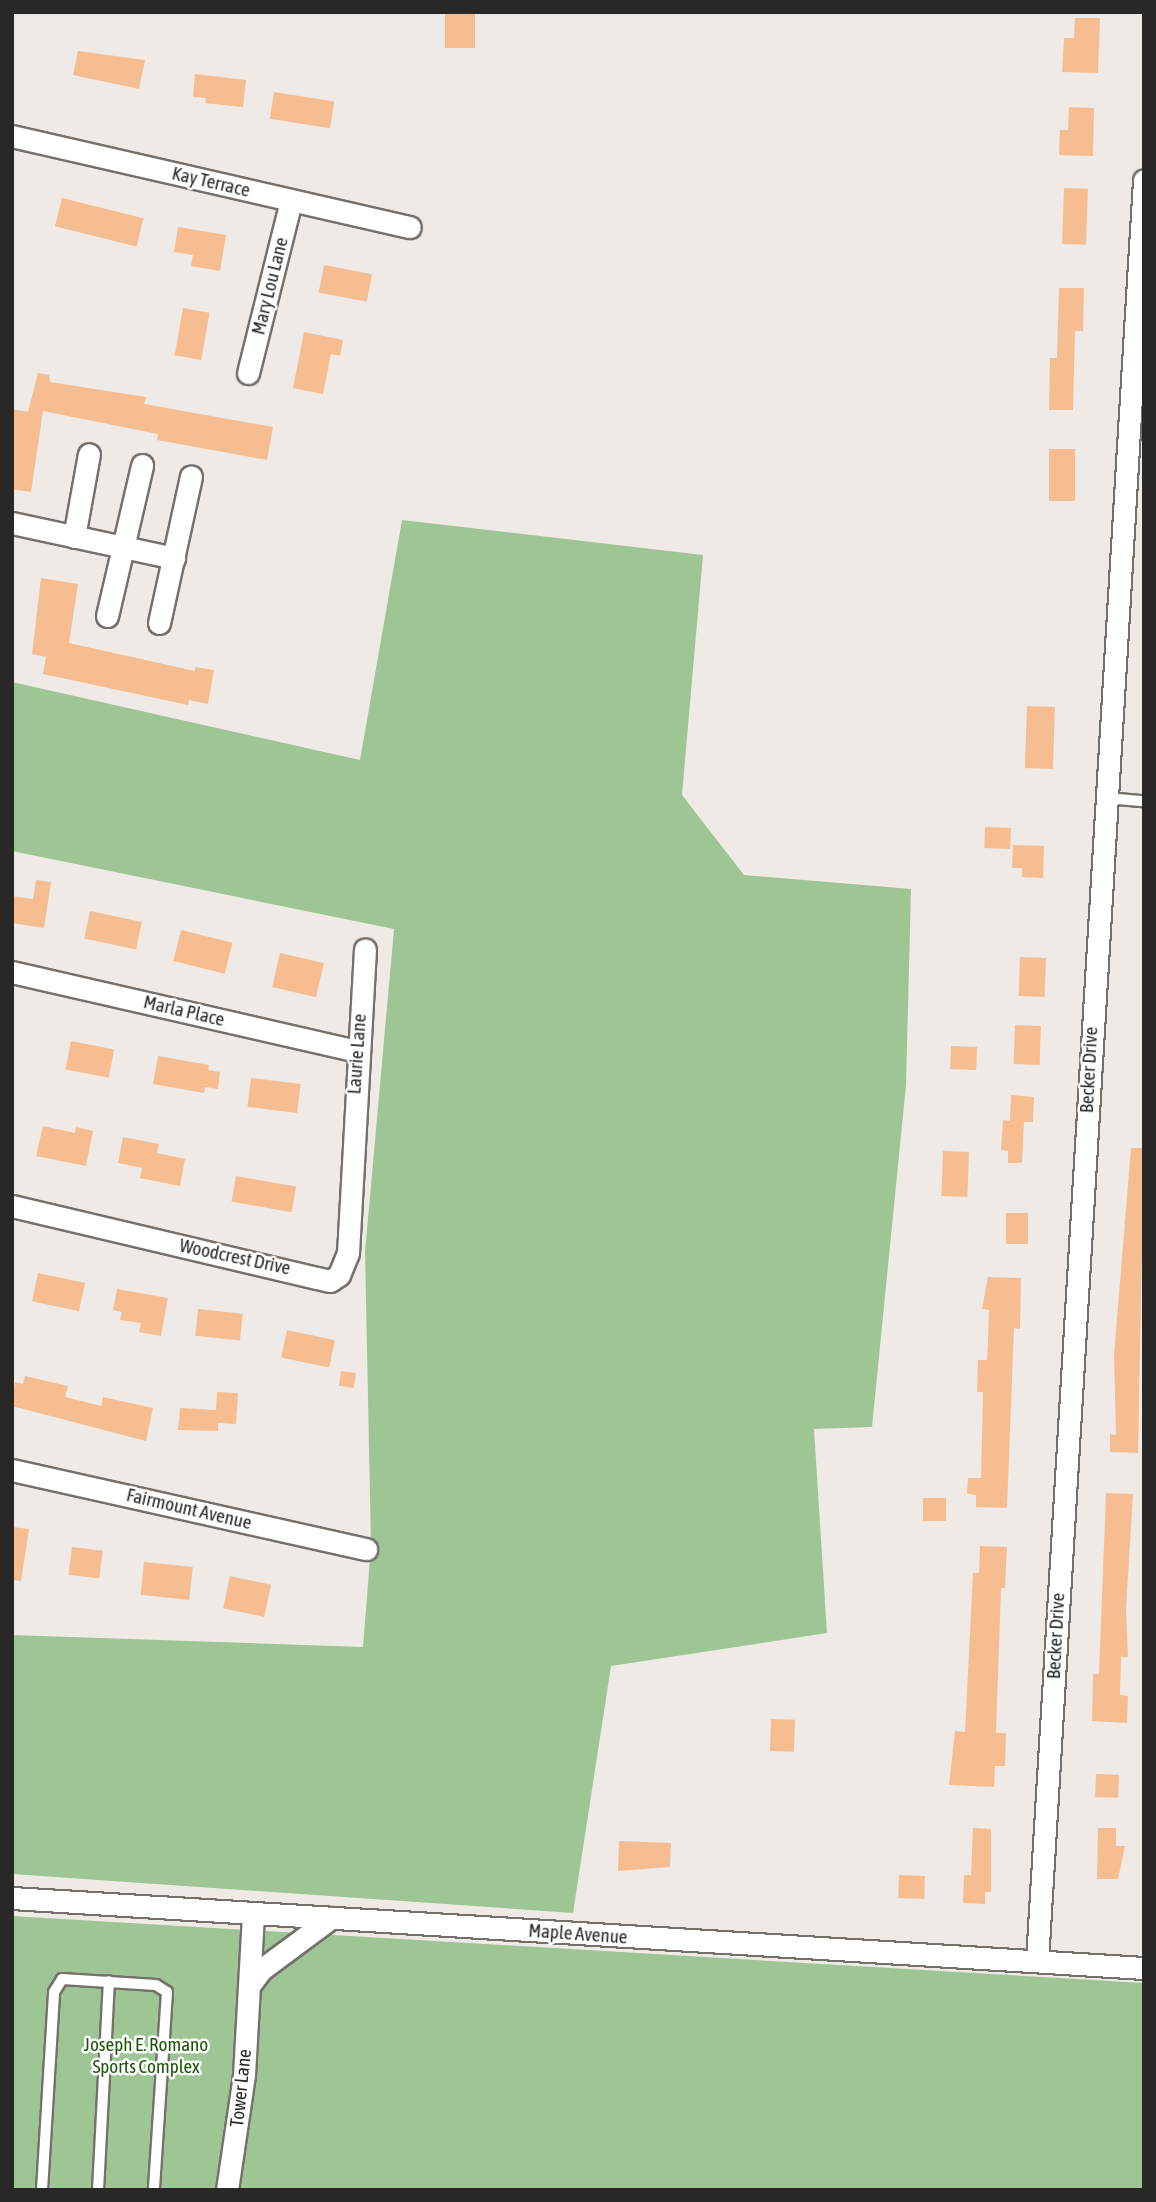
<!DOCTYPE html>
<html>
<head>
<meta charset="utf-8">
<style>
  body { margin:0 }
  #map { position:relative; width:1156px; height:2202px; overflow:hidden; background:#f0eae6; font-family:"Asap Condensed",sans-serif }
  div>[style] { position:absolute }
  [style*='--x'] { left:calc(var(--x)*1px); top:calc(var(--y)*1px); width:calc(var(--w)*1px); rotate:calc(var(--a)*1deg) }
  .green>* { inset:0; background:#9ec695 }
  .building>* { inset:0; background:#f6bd91; transform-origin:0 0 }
  .roads { filter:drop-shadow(2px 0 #76706d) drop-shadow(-2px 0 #76706d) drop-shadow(0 2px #76706d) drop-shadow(0 -2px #76706d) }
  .lane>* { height:10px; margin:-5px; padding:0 5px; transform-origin:5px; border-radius:5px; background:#fff }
  .street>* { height:21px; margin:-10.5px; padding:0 10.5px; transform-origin:10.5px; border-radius:10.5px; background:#fff }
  span { translate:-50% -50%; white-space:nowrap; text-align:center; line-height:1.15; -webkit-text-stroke:5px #fff; paint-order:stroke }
  .street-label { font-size:19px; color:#2a2827 }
  .park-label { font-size:19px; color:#1c540a }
  .frame { position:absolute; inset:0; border:14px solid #2a2827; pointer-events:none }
</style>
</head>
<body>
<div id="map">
  <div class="green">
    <div style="clip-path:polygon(402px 520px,703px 555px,682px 795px,744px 875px,911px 889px,906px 1085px,872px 1427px,814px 1429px,827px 1633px,611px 1666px,573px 1913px,12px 1874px,12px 1635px,363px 1647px,371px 1546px,365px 1252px,394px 929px,12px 851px,12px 682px,360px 760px)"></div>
    <div style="clip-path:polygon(12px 1916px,1144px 1983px,1144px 2190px,12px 2190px)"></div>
  </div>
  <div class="building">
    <div style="left:445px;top:12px;width:30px;height:36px"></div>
    <div style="clip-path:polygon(1075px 18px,1100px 18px,1098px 73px,1062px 72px,1064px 38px,1074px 38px)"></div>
    <div style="clip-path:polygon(78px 51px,145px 60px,139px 89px,73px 75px)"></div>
    <div style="clip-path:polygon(195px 74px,246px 80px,243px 107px,205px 103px,206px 98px,193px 97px)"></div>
    <div style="left:274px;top:92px;width:61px;height:27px;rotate:9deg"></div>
    <div style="clip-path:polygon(1069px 107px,1094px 108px,1093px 156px,1059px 155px,1060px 130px,1068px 130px)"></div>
    <div style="left:1064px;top:188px;width:24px;height:56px;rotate:2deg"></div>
    <div style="left:62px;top:198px;width:84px;height:29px;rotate:14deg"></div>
    <div style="clip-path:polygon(178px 227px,226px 235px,220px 271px,191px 266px,193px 255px,174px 252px)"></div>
    <div style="left:324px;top:265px;width:49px;height:28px;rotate:11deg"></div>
    <div style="clip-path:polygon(1059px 288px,1084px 288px,1083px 331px,1075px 331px,1073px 410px,1049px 410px,1050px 358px,1057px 358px)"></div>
    <div style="left:183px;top:308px;width:27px;height:48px;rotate:10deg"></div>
    <div style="clip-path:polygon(304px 332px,343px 340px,340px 356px,331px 354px,323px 394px,293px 388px)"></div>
    <div style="clip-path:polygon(38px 373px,49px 375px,50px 382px,146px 397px,144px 404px,273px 427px,267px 460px,157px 440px,158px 434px,43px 411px,31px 492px,12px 489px,12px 409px,28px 412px)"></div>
    <div style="left:1049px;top:449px;width:26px;height:52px"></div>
    <div style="clip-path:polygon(41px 578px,78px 584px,69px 643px,195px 671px,195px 667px,214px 670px,208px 704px,189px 700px,188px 705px,43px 674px,46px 657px,32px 654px)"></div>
    <div style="left:1027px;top:706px;width:28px;height:62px;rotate:2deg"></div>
    <div style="left:985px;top:827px;width:26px;height:21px;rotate:2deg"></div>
    <div style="clip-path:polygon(1013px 845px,1044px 846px,1043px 878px,1022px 877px,1022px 868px,1012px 868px)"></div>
    <div style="clip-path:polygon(36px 880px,51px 882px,44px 928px,12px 923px,12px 896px,33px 899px)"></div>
    <div style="left:90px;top:911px;width:53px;height:28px;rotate:12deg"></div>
    <div style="left:181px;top:930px;width:53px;height:32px;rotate:14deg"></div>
    <div style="left:280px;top:953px;width:45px;height:35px;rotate:13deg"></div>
    <div style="left:1020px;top:957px;width:26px;height:39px;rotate:2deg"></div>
    <div style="left:1015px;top:1025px;width:26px;height:39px;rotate:2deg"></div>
    <div style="left:71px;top:1041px;width:44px;height:29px;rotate:11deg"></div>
    <div style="left:951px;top:1046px;width:26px;height:23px;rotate:2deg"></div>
    <div style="clip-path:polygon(158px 1056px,209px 1065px,208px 1070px,220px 1072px,218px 1089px,205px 1087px,204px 1093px,153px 1084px)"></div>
    <div style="left:251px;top:1078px;width:50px;height:29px;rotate:7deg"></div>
    <div style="clip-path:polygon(1011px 1095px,1034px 1097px,1033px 1122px,1024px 1122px,1022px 1163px,1008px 1163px,1008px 1151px,1001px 1150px,1003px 1120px,1010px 1121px)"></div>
    <div style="clip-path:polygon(43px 1126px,75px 1133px,76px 1127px,93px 1131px,86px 1166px,36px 1156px)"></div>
    <div style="clip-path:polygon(123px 1137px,159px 1144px,157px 1153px,185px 1159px,180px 1186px,140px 1178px,142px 1168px,118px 1163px)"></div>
    <div style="clip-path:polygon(1131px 1148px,1144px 1148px,1138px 1453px,1110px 1452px,1110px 1434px,1116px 1435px,1114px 1355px)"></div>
    <div style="left:943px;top:1151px;width:26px;height:45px;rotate:2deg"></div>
    <div style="left:236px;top:1176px;width:61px;height:26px;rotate:10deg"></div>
    <div style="left:1006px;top:1213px;width:22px;height:31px"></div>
    <div style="left:38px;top:1273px;width:48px;height:29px;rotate:12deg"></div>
    <div style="clip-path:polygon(988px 1277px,1021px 1278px,1020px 1329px,1014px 1328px,1007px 1508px,976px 1507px,976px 1495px,967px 1494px,968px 1478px,981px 1478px,983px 1392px,977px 1392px,978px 1360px,987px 1360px,988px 1342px,989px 1310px,982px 1309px)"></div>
    <div style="clip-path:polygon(117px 1289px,168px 1298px,161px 1336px,139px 1332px,141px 1323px,120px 1320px,122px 1312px,113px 1310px)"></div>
    <div style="left:198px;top:1309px;width:45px;height:27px;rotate:6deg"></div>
    <div style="left:287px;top:1330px;width:49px;height:28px;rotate:12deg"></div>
    <div style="left:341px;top:1371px;width:15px;height:15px;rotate:8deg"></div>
    <div style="clip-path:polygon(25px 1376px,68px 1386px,65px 1397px,101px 1406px,103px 1397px,153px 1408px,146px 1441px,12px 1406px,15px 1382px,23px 1384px)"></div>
    <div style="clip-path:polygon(217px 1392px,238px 1393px,236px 1424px,218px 1423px,218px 1431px,178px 1430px,180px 1408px,216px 1410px)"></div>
    <div style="clip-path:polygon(1106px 1493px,1133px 1494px,1126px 1609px,1128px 1657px,1121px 1657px,1120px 1695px,1128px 1696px,1127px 1723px,1092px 1721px,1093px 1674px,1099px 1674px)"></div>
    <div style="left:923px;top:1498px;width:23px;height:23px"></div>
    <div style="clip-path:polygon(12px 1527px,29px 1529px,21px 1581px,12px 1580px)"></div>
    <div style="clip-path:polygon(980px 1546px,1007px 1547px,1005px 1588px,1001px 1588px,996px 1733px,1006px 1733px,1005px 1766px,995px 1766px,994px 1787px,949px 1785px,955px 1731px,965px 1732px,973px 1573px,979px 1573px)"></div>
    <div style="left:72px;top:1547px;width:31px;height:28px;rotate:7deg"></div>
    <div style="left:144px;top:1562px;width:49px;height:33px;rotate:6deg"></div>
    <div style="left:230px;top:1576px;width:42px;height:33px;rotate:12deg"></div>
    <div style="left:771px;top:1719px;width:24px;height:32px;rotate:2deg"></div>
    <div style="left:1096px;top:1774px;width:23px;height:23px;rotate:2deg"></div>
    <div style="clip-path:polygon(973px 1828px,991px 1829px,991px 1892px,985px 1892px,985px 1904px,963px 1903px,964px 1875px,971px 1875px)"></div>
    <div style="clip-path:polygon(1098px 1828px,1116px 1828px,1116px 1846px,1125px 1846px,1118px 1879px,1097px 1879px)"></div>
    <div style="clip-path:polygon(619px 1841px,671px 1843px,670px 1867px,618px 1871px)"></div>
    <div style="left:899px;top:1875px;width:26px;height:23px;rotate:2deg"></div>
  </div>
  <div class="roads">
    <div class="lane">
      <div style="--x:1106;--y:798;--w:38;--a:5"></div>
      <div style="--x:42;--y:2190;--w:198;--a:-86.5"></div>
      <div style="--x:54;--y:1992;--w:15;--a:-58"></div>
      <div style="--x:62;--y:1979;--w:94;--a:3.7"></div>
      <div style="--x:156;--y:1985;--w:13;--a:32"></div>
      <div style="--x:167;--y:1992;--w:198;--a:93.8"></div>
      <div style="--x:98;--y:2190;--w:209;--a:-87"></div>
    </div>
    <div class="street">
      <div style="--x:12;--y:136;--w:408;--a:12.9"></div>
      <div style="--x:248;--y:373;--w:178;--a:-76"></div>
      <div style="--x:12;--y:523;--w:166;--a:12.2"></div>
      <div style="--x:74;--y:537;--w:84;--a:-79.8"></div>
      <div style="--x:107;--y:616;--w:155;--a:-76.9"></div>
      <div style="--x:159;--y:623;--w:150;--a:-77.7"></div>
      <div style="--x:12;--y:972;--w:354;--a:12.9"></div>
      <div style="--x:12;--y:1206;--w:313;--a:13.3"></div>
      <div style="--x:317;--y:1278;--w:13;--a:13"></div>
      <div style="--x:330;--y:1281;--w:11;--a:-34"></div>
      <div style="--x:339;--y:1275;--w:24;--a:-68"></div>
      <div style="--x:348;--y:1253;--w:304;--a:-86.8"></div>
      <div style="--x:12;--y:1470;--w:363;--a:12.6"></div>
      <div style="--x:12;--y:1898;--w:1134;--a:3.54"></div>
      <div style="--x:1037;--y:1961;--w:1784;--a:-86.56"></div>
      <div style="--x:249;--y:1986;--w:21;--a:-53"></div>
      <div style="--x:262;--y:1969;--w:86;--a:-36.5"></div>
      <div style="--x:227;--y:2190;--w:116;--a:-81.6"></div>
      <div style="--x:244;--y:2075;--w:162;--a:-86.8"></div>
    </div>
  </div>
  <div class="street-label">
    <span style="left:211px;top:182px;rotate:13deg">Kay Terrace</span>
    <span style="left:270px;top:286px;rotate:-76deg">Mary Lou Lane</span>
    <span style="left:184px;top:1011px;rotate:13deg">Marla Place</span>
    <span style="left:357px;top:1054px;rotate:-86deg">Laurie Lane</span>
    <span style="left:1089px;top:1070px;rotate:-87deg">Becker Drive</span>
    <span style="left:235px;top:1257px;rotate:12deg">Woodcrest Drive</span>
    <span style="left:189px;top:1509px;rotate:13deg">Fairmount Avenue</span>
    <span style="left:1056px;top:1636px;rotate:-87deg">Becker Drive</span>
    <span style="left:578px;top:1934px;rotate:4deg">Maple Avenue</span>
    <span style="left:241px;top:2088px;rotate:-84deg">Tower Lane</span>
  </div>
  <div class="park-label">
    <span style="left:146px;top:2056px">Joseph E. Romano<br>Sports Complex</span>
  </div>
  <div class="frame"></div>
</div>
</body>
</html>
